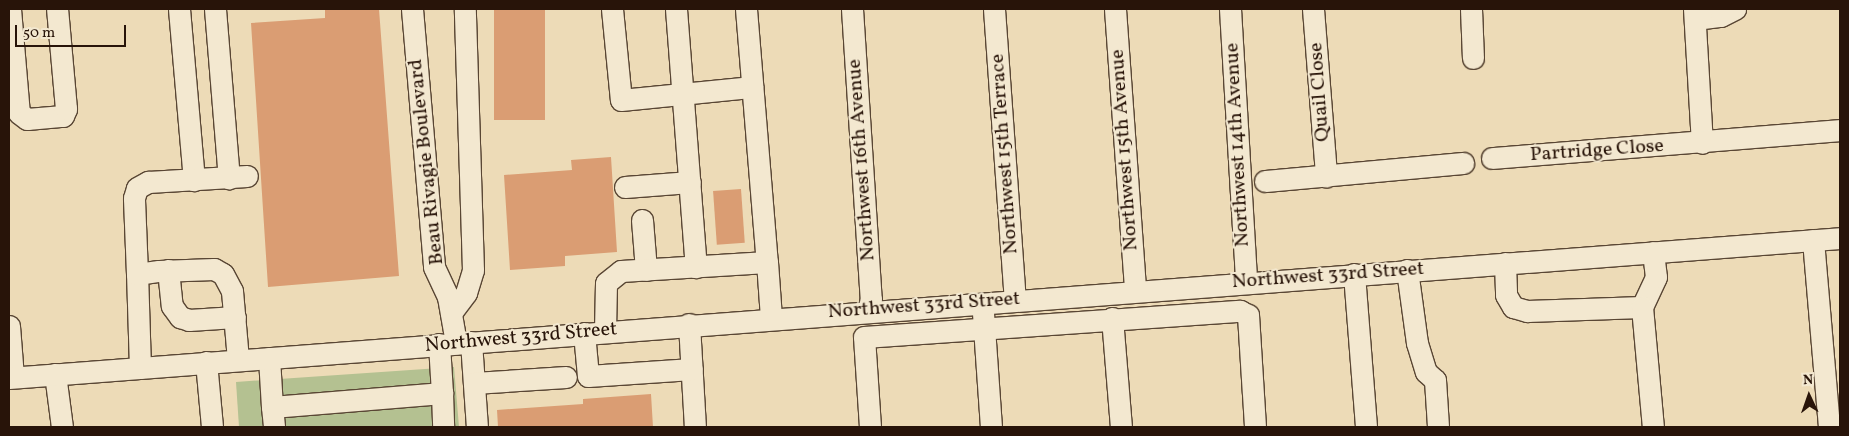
<!DOCTYPE html>
<html>
<head>
<meta charset="utf-8">
<style>
  body { margin:0 }
  #map { position:relative; width:1849px; height:436px; overflow:hidden; background:#eddbb7; font-family:Vollkorn,serif }
  div>[style] { position:absolute }
  [style*='--x'] { left:calc(var(--x)*1px); top:calc(var(--y)*1px); width:calc(var(--w)*1px); rotate:calc(var(--a)*1deg) }
  .green>* { inset:0; background:#b4c191 }
  .building>* { inset:0; background:#da9d73; transform-origin:0 0 }
  .roads { filter:drop-shadow(1px 0 #594634) drop-shadow(-1px 0 #594634) drop-shadow(0 1px #594634) drop-shadow(0 -1px #594634) }
  .minor>* { height:21px; margin:-10.5px; padding:0 10.5px; transform-origin:10.5px; border-radius:10.5px; background:#f3e8d0 }
  span { translate:-50% -50%; white-space:nowrap; text-align:center; line-height:1.15; -webkit-text-stroke:4px #f3e8d0; paint-order:stroke }
  .street-label { font-size:20px; color:#281409 }
  .frame { position:absolute; inset:0; border:10px solid #281409; pointer-events:none }
  .north { position:absolute; left:1784px; top:371px; width:50px; height:50px; -webkit-text-stroke:4px #f3e8d0; paint-order:stroke; rotate:357deg; font-size:14px; font-weight:700; line-height:20px; text-align:center; color:#281409 }
  .north::after { content:''; display:block; margin:auto; width:18px; height:22px; background:#281409; clip-path:polygon(50% 0,100% 100%,50% 72%,0 100%) }
  .scale { position:absolute; left:15px; top:25px; width:111px; height:22px; box-sizing:border-box; border:2px solid #281409; border-top:0; padding-left:6px; font-size:15px; line-height:18px; white-space:nowrap; color:#281409; -webkit-text-stroke:4px #f3e8d0; paint-order:stroke }
</style>
</head>
<body>
<div id="map">
  <div class="green">
    <div style="clip-path:polygon(454px 367px,459px 427px,239px 427px,236px 382px)"></div>
  </div>
  <div class="building">
    <div style="clip-path:polygon(325px 9px,379px 9px,399px 276px,268px 287px,251px 23px,325px 18px)"></div>
    <div style="left:494px;top:9px;width:51px;height:111px"></div>
    <div style="clip-path:polygon(611px 157px,617px 252px,565px 256px,565px 266px,510px 270px,504px 175px,572px 170px,571px 160px)"></div>
    <div style="left:741px;top:189px;width:54px;height:28px;rotate:86deg"></div>
    <div style="clip-path:polygon(651px 394px,653px 427px,498px 427px,497px 410px,583px 404px,583px 399px)"></div>
  </div>
  <div class="roads">
    <div class="minor">
      <div style="--x:10;--y:9;--w:104;--a:85.1"></div>
      <div style="--x:19;--y:113;--w:10;--a:37"></div>
      <div style="--x:27;--y:119;--w:36;--a:-5"></div>
      <div style="--x:63;--y:116;--w:8;--a:-67"></div>
      <div style="--x:66;--y:109;--w:100;--a:-95.1"></div>
      <div style="--x:179;--y:9;--w:172;--a:85"></div>
      <div style="--x:215;--y:9;--w:170;--a:85.3"></div>
      <div style="--x:412;--y:9;--w:259;--a:85.1"></div>
      <div style="--x:434;--y:267;--w:33;--a:65"></div>
      <div style="--x:448;--y:297;--w:47;--a:80.1"></div>
      <div style="--x:612;--y:9;--w:91;--a:84.4"></div>
      <div style="--x:621;--y:100;--w:132;--a:-5.7"></div>
      <div style="--x:676;--y:9;--w:259;--a:85.6"></div>
      <div style="--x:746;--y:9;--w:254;--a:85.3"></div>
      <div style="--x:852;--y:9;--w:291;--a:86.3"></div>
      <div style="--x:871;--y:299;--w:11;--a:105"></div>
      <div style="--x:994;--y:9;--w:292;--a:85.9"></div>
      <div style="--x:1115;--y:9;--w:282;--a:85.9"></div>
      <div style="--x:1230;--y:9;--w:273;--a:86.6"></div>
      <div style="--x:1313;--y:9;--w:168;--a:85.5"></div>
      <div style="--x:1471;--y:9;--w:49;--a:87.7"></div>
      <div style="--x:1694;--y:9;--w:134;--a:86.6"></div>
      <div style="--x:1695;--y:19;--w:26;--a:-7"></div>
      <div style="--x:1721;--y:16;--w:16;--a:-27"></div>
      <div style="--x:1492;--y:158;--w:349;--a:-4.6"></div>
      <div style="--x:1265;--y:181;--w:199;--a:-5.2"></div>
      <div style="--x:625;--y:187;--w:65;--a:-4.4"></div>
      <div style="--x:642;--y:220;--w:50;--a:85.4"></div>
      <div style="--x:1813;--y:240;--w:188;--a:85.1"></div>
      <div style="--x:1505;--y:263;--w:32;--a:88"></div>
      <div style="--x:1506;--y:295;--w:14;--a:60"></div>
      <div style="--x:1513;--y:307;--w:15;--a:16"></div>
      <div style="--x:1527;--y:311;--w:115;--a:-2"></div>
      <div style="--x:1642;--y:307;--w:33;--a:-65"></div>
      <div style="--x:1656;--y:277;--w:25;--a:-97"></div>
      <div style="--x:168;--y:270;--w:36;--a:84"></div>
      <div style="--x:172;--y:306;--w:14;--a:54"></div>
      <div style="--x:180;--y:317;--w:9;--a:18"></div>
      <div style="--x:189;--y:320;--w:46;--a:-3.7"></div>
      <div style="--x:1407;--y:270;--w:74;--a:82.2"></div>
      <div style="--x:1417;--y:343;--w:30;--a:73"></div>
      <div style="--x:1426;--y:372;--w:12;--a:42"></div>
      <div style="--x:1435;--y:380;--w:47;--a:86.3"></div>
      <div style="--x:137;--y:274;--w:76;--a:-92.3"></div>
      <div style="--x:134;--y:198;--w:10;--a:-73"></div>
      <div style="--x:137;--y:188;--w:13;--a:-29"></div>
      <div style="--x:148;--y:182;--w:99;--a:-3.5"></div>
      <div style="--x:1354;--y:274;--w:153;--a:85.5"></div>
      <div style="--x:1642;--y:307;--w:121;--a:84.8"></div>
      <div style="--x:451;--y:313;--w:25;--a:-53"></div>
      <div style="--x:466;--y:293;--w:24;--a:-73"></div>
      <div style="--x:473;--y:270;--w:261;--a:-91.8"></div>
      <div style="--x:983;--y:313;--w:114;--a:86"></div>
      <div style="--x:1112;--y:318;--w:109;--a:85.3"></div>
      <div style="--x:689;--y:324;--w:103;--a:86.7"></div>
      <div style="--x:9;--y:326;--w:51;--a:85.5"></div>
      <div style="--x:605;--y:331;--w:48;--a:-88.8"></div>
      <div style="--x:606;--y:283;--w:19;--a:-39"></div>
      <div style="--x:621;--y:271;--w:146;--a:-3.5"></div>
      <div style="--x:767;--y:262;--w:56;--a:85.9"></div>
      <div style="--x:584;--y:333;--w:43;--a:84.7"></div>
      <div style="--x:588;--y:376;--w:104;--a:-3.9"></div>
      <div style="--x:471;--y:342;--w:85;--a:86"></div>
      <div style="--x:269;--y:358;--w:49;--a:86.5"></div>
      <div style="--x:272;--y:407;--w:171;--a:-4.7"></div>
      <div style="--x:442;--y:393;--w:49;--a:-93.5"></div>
      <div style="--x:206;--y:362;--w:65;--a:84.7"></div>
      <div style="--x:140;--y:368;--w:94;--a:-91.8"></div>
      <div style="--x:137;--y:274;--w:22;--a:-8"></div>
      <div style="--x:159;--y:271;--w:55;--a:-2.1"></div>
      <div style="--x:214;--y:269;--w:10;--a:29"></div>
      <div style="--x:223;--y:274;--w:19;--a:62"></div>
      <div style="--x:232;--y:291;--w:69;--a:85"></div>
      <div style="--x:55;--y:374;--w:53;--a:82.5"></div>
      <div style="--x:9;--y:378;--w:1836;--a:-4.37"></div>
      <div style="--x:474;--y:383;--w:92;--a:-3.7"></div>
      <div style="--x:442;--y:393;--w:34;--a:88"></div>
      <div style="--x:272;--y:407;--w:20;--a:84"></div>
      <div style="--x:870;--y:427;--w:90;--a:-93.8"></div>
      <div style="--x:864;--y:337;--w:377;--a:-4"></div>
      <div style="--x:1240;--y:311;--w:9;--a:27"></div>
      <div style="--x:1248;--y:315;--w:112;--a:86.4"></div>
    </div>
  </div>
  <div class="street-label">
    <span style="left:1320px;top:92px;rotate:-94deg">Quail Close</span>
    <span style="left:1238px;top:145px;rotate:-93deg">Northwest 14th Avenue</span>
    <span style="left:1125px;top:150px;rotate:-94deg">Northwest 15th Avenue</span>
    <span style="left:1597px;top:151px;rotate:-4deg">Partridge Close</span>
    <span style="left:1005px;top:154px;rotate:-94deg">Northwest 15th Terrace</span>
    <span style="left:862px;top:160px;rotate:-94deg">Northwest 16th Avenue</span>
    <span style="left:427px;top:162px;rotate:-96deg">Beau Rivagie Boulevard</span>
    <span style="left:1328px;top:276px;rotate:-4deg">Northwest 33rd Street</span>
    <span style="left:924px;top:306px;rotate:-4deg">Northwest 33rd Street</span>
    <span style="left:521px;top:338px;rotate:-5deg">Northwest 33rd Street</span>
  </div>
  <div class="frame"></div>
  <div class="north">N</div>
  <div class="scale">50 m</div>
</div>
</body>
</html>
